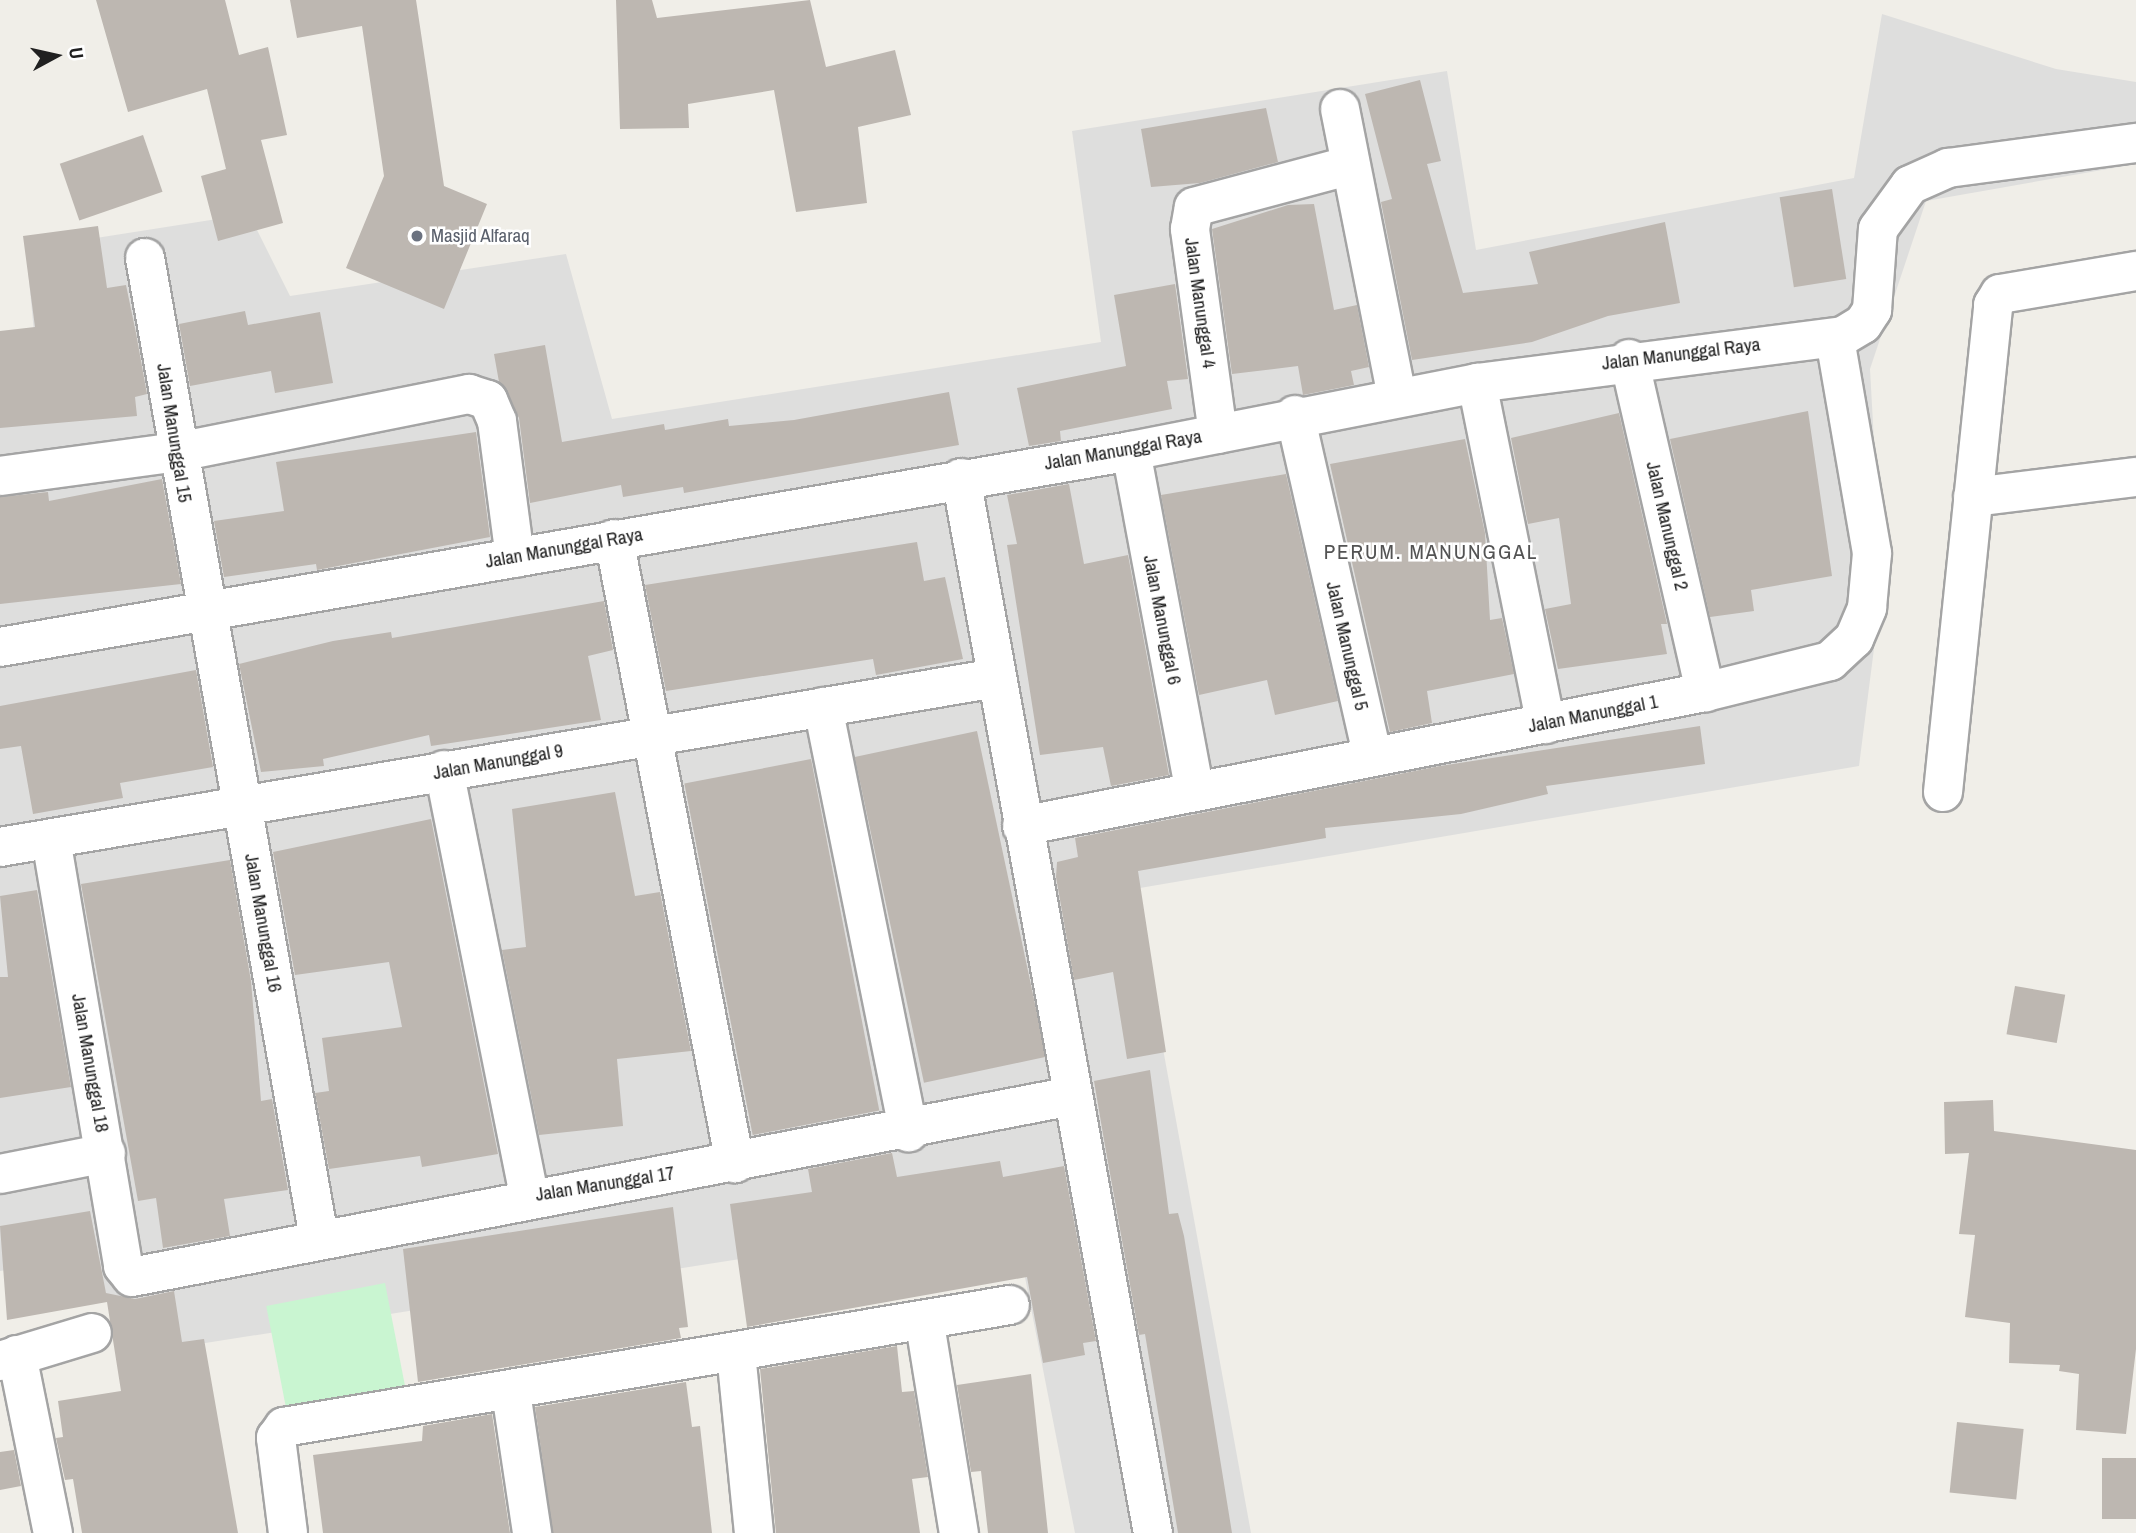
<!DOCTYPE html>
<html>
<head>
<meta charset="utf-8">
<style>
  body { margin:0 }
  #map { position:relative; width:2136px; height:1533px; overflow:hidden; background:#f0eee8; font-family:"Archivo Narrow",sans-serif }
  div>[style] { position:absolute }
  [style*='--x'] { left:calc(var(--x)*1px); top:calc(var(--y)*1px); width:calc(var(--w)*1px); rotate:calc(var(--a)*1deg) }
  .residential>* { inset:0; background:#dededd }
  .park>* { inset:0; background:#c9f5d1; transform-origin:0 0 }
  .building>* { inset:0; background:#bdb7b1; transform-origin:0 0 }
  .roads { filter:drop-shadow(2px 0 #a4a4a4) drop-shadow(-2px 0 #a4a4a4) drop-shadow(0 2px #a4a4a4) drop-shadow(0 -2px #a4a4a4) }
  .minor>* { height:38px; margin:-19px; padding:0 19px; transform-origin:19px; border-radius:19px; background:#fff }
  .dots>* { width:19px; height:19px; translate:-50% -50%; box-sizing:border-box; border:4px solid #fff; border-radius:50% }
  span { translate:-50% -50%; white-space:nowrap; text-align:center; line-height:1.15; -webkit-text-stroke:5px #fff; paint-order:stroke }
  .worship-label { font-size:19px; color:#5b616d }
  .left { translate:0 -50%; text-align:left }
  .street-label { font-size:19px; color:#202020 }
  .neighbourhood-label { font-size:21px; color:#535353; letter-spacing:2px }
  .north { position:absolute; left:21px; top:21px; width:70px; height:70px; -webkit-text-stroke:5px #fff; paint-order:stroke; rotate:82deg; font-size:19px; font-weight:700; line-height:28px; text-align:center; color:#202020 }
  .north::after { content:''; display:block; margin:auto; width:24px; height:32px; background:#202020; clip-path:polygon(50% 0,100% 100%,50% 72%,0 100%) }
</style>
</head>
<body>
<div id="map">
  <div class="residential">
    <div style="clip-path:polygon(1882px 14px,2056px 69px,2136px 82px,2136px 164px,1926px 201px,1870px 369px,1882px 586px,1859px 766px,1134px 889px,1251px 1533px,1075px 1533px,1013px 1216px,123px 1356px,100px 1272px,48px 1264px,0 1271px,0 358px,36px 353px,26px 249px,249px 214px,290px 296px,566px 254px,612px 419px,1101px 342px,1072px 131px,1447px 71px,1476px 250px,1854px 178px)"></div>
  </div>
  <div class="park">
    <div style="left:385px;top:1283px;width:118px;height:121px;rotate:79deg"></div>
  </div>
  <div class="building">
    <div style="clip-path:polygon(96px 0,225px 0,239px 55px,268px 47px,287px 135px,261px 140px,283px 223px,218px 241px,201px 176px,226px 169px,207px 89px,128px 112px)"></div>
    <div style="clip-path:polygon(290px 0,416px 0,444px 186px,487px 204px,444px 309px,346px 268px,384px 176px,362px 26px,297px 38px)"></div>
    <div style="clip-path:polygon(616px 0,652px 0,657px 18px,810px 0,826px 67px,895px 50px,911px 115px,858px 127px,867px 203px,796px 212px,774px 90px,688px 104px,689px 128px,620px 129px)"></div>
    <div style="clip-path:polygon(1420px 80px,1441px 161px,1427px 164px,1463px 293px,1538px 284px,1529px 252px,1665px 222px,1680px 303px,1608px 316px,1532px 342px,1412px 360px,1381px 202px,1392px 199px,1365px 94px)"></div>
    <div style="clip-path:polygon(1266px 108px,1278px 162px,1200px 183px,1151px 187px,1141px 129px)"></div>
    <div style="left:143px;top:135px;width:60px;height:88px;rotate:71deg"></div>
    <div style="left:1832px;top:189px;width:91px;height:53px;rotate:81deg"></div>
    <div style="clip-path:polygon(1314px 204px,1334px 310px,1357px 305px,1369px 367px,1351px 371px,1354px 385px,1303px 395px,1298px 366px,1232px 374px,1212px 229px,1288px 205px)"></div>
    <div style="clip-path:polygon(98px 226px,107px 288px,126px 285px,136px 333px,147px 394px,135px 397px,137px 416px,0 428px,0 331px,35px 327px,23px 236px)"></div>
    <div style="clip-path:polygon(1175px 284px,1188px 379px,1167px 381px,1172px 409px,1060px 431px,1061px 441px,1029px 446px,1017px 388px,1126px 366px,1114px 295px)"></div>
    <div style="clip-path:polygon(245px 311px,248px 325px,320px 312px,333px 383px,275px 393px,271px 371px,190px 386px,179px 324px)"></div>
    <div style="clip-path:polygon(545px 345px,562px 442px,664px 424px,665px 430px,728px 419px,729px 426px,794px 420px,949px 392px,959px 445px,684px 493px,683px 487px,623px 497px,621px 485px,530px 503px,519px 418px,499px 382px,494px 354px)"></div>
    <div style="clip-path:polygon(1808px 411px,1832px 576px,1751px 590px,1754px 611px,1710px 617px,1670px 439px)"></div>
    <div style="clip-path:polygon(1619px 413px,1667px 624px,1661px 624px,1667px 654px,1558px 669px,1545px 609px,1571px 604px,1559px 518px,1528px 524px,1511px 438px)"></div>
    <div style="clip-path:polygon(476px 432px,490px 537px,317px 570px,316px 564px,224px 577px,214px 521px,284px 511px,276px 462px)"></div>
    <div style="clip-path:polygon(1465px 439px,1485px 533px,1490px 620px,1502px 618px,1514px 674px,1427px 691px,1432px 723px,1390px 732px,1330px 464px)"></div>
    <div style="clip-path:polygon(1286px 474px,1338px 701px,1275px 715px,1267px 680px,1199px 695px,1161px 495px)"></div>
    <div style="clip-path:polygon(162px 479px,181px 584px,0 604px,0 497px,48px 492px,49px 501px)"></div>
    <div style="clip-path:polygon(1069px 484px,1084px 564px,1128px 555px,1169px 775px,1111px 786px,1103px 747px,1040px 755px,1007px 545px,1017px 544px,1007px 495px)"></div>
    <div style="clip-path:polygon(917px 542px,924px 581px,945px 577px,963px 659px,876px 675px,873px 659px,666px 691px,645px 585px)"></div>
    <div style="clip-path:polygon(604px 601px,613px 650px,588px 656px,601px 720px,431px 746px,429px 735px,323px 759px,324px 766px,261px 772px,239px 664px,333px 641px,391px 632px,392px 638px)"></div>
    <div style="clip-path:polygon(196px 670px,213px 767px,120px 783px,123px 798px,33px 814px,21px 746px,0 749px,0 706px)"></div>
    <div style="clip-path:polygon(1700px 726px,1705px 764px,1546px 786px,1548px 794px,1461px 814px,1325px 828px,1326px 838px,1138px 871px,1166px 1052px,1127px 1059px,1113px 972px,1074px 980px,1056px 877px,1057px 862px,1078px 857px,1075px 838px,1440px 766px)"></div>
    <div style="left:977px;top:731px;width:333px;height:125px;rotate:78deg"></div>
    <div style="left:811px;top:759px;width:358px;height:129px;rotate:79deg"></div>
    <div style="clip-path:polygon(615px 792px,635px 896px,660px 892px,691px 1051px,617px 1059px,623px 1126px,539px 1135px,502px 950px,526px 947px,512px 809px)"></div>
    <div style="clip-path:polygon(431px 819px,498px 1154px,422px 1167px,420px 1156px,329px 1169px,315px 1093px,329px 1091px,322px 1038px,402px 1027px,389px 962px,295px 975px,273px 852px)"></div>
    <div style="clip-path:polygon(230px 860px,251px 981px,261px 1101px,272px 1099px,288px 1190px,224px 1199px,230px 1236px,163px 1248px,156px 1198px,138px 1201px,81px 884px)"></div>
    <div style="clip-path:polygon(37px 890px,71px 1087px,0 1098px,0 977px,8px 977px,0 896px)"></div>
    <div style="left:2015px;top:986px;width:51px;height:49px;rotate:10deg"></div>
    <div style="clip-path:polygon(1150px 1070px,1169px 1214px,1178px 1213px,1184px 1236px,1232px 1533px,1178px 1533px,1145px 1334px,1139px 1335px,1104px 1140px,1094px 1081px)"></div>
    <div style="clip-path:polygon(1993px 1100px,1994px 1131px,2136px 1150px,2136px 1349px,2126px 1434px,2076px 1430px,2079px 1374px,2059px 1371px,2060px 1365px,2009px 1363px,2010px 1323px,1965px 1317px,1975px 1235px,1959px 1234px,1969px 1153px,1945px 1154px,1944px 1102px)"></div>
    <div style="clip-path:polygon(892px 1153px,897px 1177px,1000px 1161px,1003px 1177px,1064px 1166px,1096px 1341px,1083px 1343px,1085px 1355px,1043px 1363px,1027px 1277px,747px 1327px,730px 1204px,812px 1192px,808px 1169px)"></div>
    <div style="clip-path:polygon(673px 1207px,688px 1327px,679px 1328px,681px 1338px,418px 1382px,403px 1249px)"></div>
    <div style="clip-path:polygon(90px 1211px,106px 1293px,135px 1299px,174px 1291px,182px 1342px,204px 1339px,238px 1533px,82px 1533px,73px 1479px,65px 1480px,56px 1438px,63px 1437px,58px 1401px,121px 1391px,107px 1302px,7px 1320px,0 1226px)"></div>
    <div style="clip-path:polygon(897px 1346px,902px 1392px,914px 1391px,928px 1477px,912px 1479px,920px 1533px,776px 1533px,760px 1369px)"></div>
    <div style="clip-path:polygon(1031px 1374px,1048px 1533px,988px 1533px,981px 1471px,971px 1472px,957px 1385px)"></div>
    <div style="clip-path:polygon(686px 1382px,692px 1427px,700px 1426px,712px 1533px,553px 1533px,535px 1407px)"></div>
    <div style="clip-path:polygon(492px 1414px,510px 1533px,323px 1533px,313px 1455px,422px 1441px,423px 1426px)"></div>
    <div style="left:1957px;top:1422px;width:67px;height:71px;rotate:6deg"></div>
    <div style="clip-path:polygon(14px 1450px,21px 1486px,0 1490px,0 1452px)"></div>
    <div style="left:2136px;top:1458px;width:61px;height:34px;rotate:90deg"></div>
  </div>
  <div class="roads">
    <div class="minor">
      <div style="--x:1340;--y:109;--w:294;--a:78.8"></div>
      <div style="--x:145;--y:258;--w:995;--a:79.93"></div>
      <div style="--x:1629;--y:359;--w:342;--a:77.1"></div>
      <div style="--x:1477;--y:383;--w:348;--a:78.6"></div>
      <div style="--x:1295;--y:415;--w:347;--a:77.2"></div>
      <div style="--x:1218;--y:434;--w:207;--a:-97.8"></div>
      <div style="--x:1190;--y:229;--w:22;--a:-80"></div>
      <div style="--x:1194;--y:207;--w:159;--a:-14.9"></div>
      <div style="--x:1131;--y:451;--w:344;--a:79.4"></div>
      <div style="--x:0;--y:476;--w:180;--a:-7.7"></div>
      <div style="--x:178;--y:452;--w:297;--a:-11.3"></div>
      <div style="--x:469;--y:394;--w:20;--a:18"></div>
      <div style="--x:488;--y:400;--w:23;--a:67"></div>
      <div style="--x:497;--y:421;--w:138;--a:82.5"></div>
      <div style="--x:961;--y:478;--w:1072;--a:79.69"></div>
      <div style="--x:1973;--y:497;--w:164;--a:-7"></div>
      <div style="--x:614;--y:539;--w:636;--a:79.03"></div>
      <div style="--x:0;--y:647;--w:1148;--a:-9.83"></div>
      <div style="--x:1131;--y:451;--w:353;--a:-11.1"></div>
      <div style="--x:1477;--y:383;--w:369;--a:-7.3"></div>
      <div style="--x:1843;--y:336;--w:23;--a:-31"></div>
      <div style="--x:1863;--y:324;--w:17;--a:-57"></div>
      <div style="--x:1872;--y:310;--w:81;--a:-85.8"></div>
      <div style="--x:1878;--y:229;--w:54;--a:-54"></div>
      <div style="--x:1910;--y:185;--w:42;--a:-24.1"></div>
      <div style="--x:1948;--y:168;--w:190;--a:-7.6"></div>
      <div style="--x:823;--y:707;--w:434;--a:78.6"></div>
      <div style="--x:444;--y:770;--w:434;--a:78.7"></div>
      <div style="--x:1943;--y:792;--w:490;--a:-84.1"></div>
      <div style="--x:1993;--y:305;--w:13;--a:-58"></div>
      <div style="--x:2000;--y:294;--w:138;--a:-9.6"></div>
      <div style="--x:1022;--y:826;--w:696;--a:-11.1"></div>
      <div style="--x:1705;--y:692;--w:129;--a:-13.9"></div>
      <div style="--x:1830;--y:661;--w:33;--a:-43"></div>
      <div style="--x:1854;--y:639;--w:34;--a:-67"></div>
      <div style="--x:1867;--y:608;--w:55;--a:-84.8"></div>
      <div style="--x:1872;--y:553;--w:218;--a:-99.8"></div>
      <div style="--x:51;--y:839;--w:433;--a:80.4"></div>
      <div style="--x:123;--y:1266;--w:14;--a:51"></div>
      <div style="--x:132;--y:1277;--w:957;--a:-10.9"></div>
      <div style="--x:0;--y:847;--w:1010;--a:-9.63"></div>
      <div style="--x:0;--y:1174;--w:108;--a:-11.2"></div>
      <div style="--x:925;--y:1324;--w:212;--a:80.8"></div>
      <div style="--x:736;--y:1353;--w:181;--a:84.3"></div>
      <div style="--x:17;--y:1355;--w:182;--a:78.6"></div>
      <div style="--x:0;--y:1361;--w:96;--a:-16.9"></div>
      <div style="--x:511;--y:1392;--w:143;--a:81.5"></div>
      <div style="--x:288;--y:1533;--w:96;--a:-97.2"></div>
      <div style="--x:276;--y:1438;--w:14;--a:-54"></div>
      <div style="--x:284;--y:1427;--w:736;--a:-9.54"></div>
    </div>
  </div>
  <div class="dots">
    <div style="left:417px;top:236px;background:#6b7280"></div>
  </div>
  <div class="worship-label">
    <span class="left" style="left:431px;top:236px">Masjid Alfaraq</span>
  </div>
  <div class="street-label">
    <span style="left:1200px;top:303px;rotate:82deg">Jalan Manunggal 4</span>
    <span style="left:1681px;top:354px;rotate:-7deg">Jalan Manunggal Raya</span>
    <span style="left:174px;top:433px;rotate:81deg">Jalan Manunggal 15</span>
    <span style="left:1123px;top:450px;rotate:-10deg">Jalan Manunggal Raya</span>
    <span style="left:1667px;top:526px;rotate:77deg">Jalan Manunggal 2</span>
    <span style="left:564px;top:548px;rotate:-10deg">Jalan Manunggal Raya</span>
    <span style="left:1162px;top:620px;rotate:79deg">Jalan Manunggal 6</span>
    <span style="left:1347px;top:646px;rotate:77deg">Jalan Manunggal 5</span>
    <span style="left:1593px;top:714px;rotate:-11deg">Jalan Manunggal 1</span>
    <span style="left:498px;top:762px;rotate:-10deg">Jalan Manunggal 9</span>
    <span style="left:263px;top:923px;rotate:80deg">Jalan Manunggal 16</span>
    <span style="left:90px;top:1063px;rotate:80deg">Jalan Manunggal 18</span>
    <span style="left:605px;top:1184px;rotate:-9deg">Jalan Manunggal 17</span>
  </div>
  <div class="neighbourhood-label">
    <span style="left:1431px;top:552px">PERUM. MANUNGGAL</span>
  </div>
  <div class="north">U</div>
</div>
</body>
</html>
